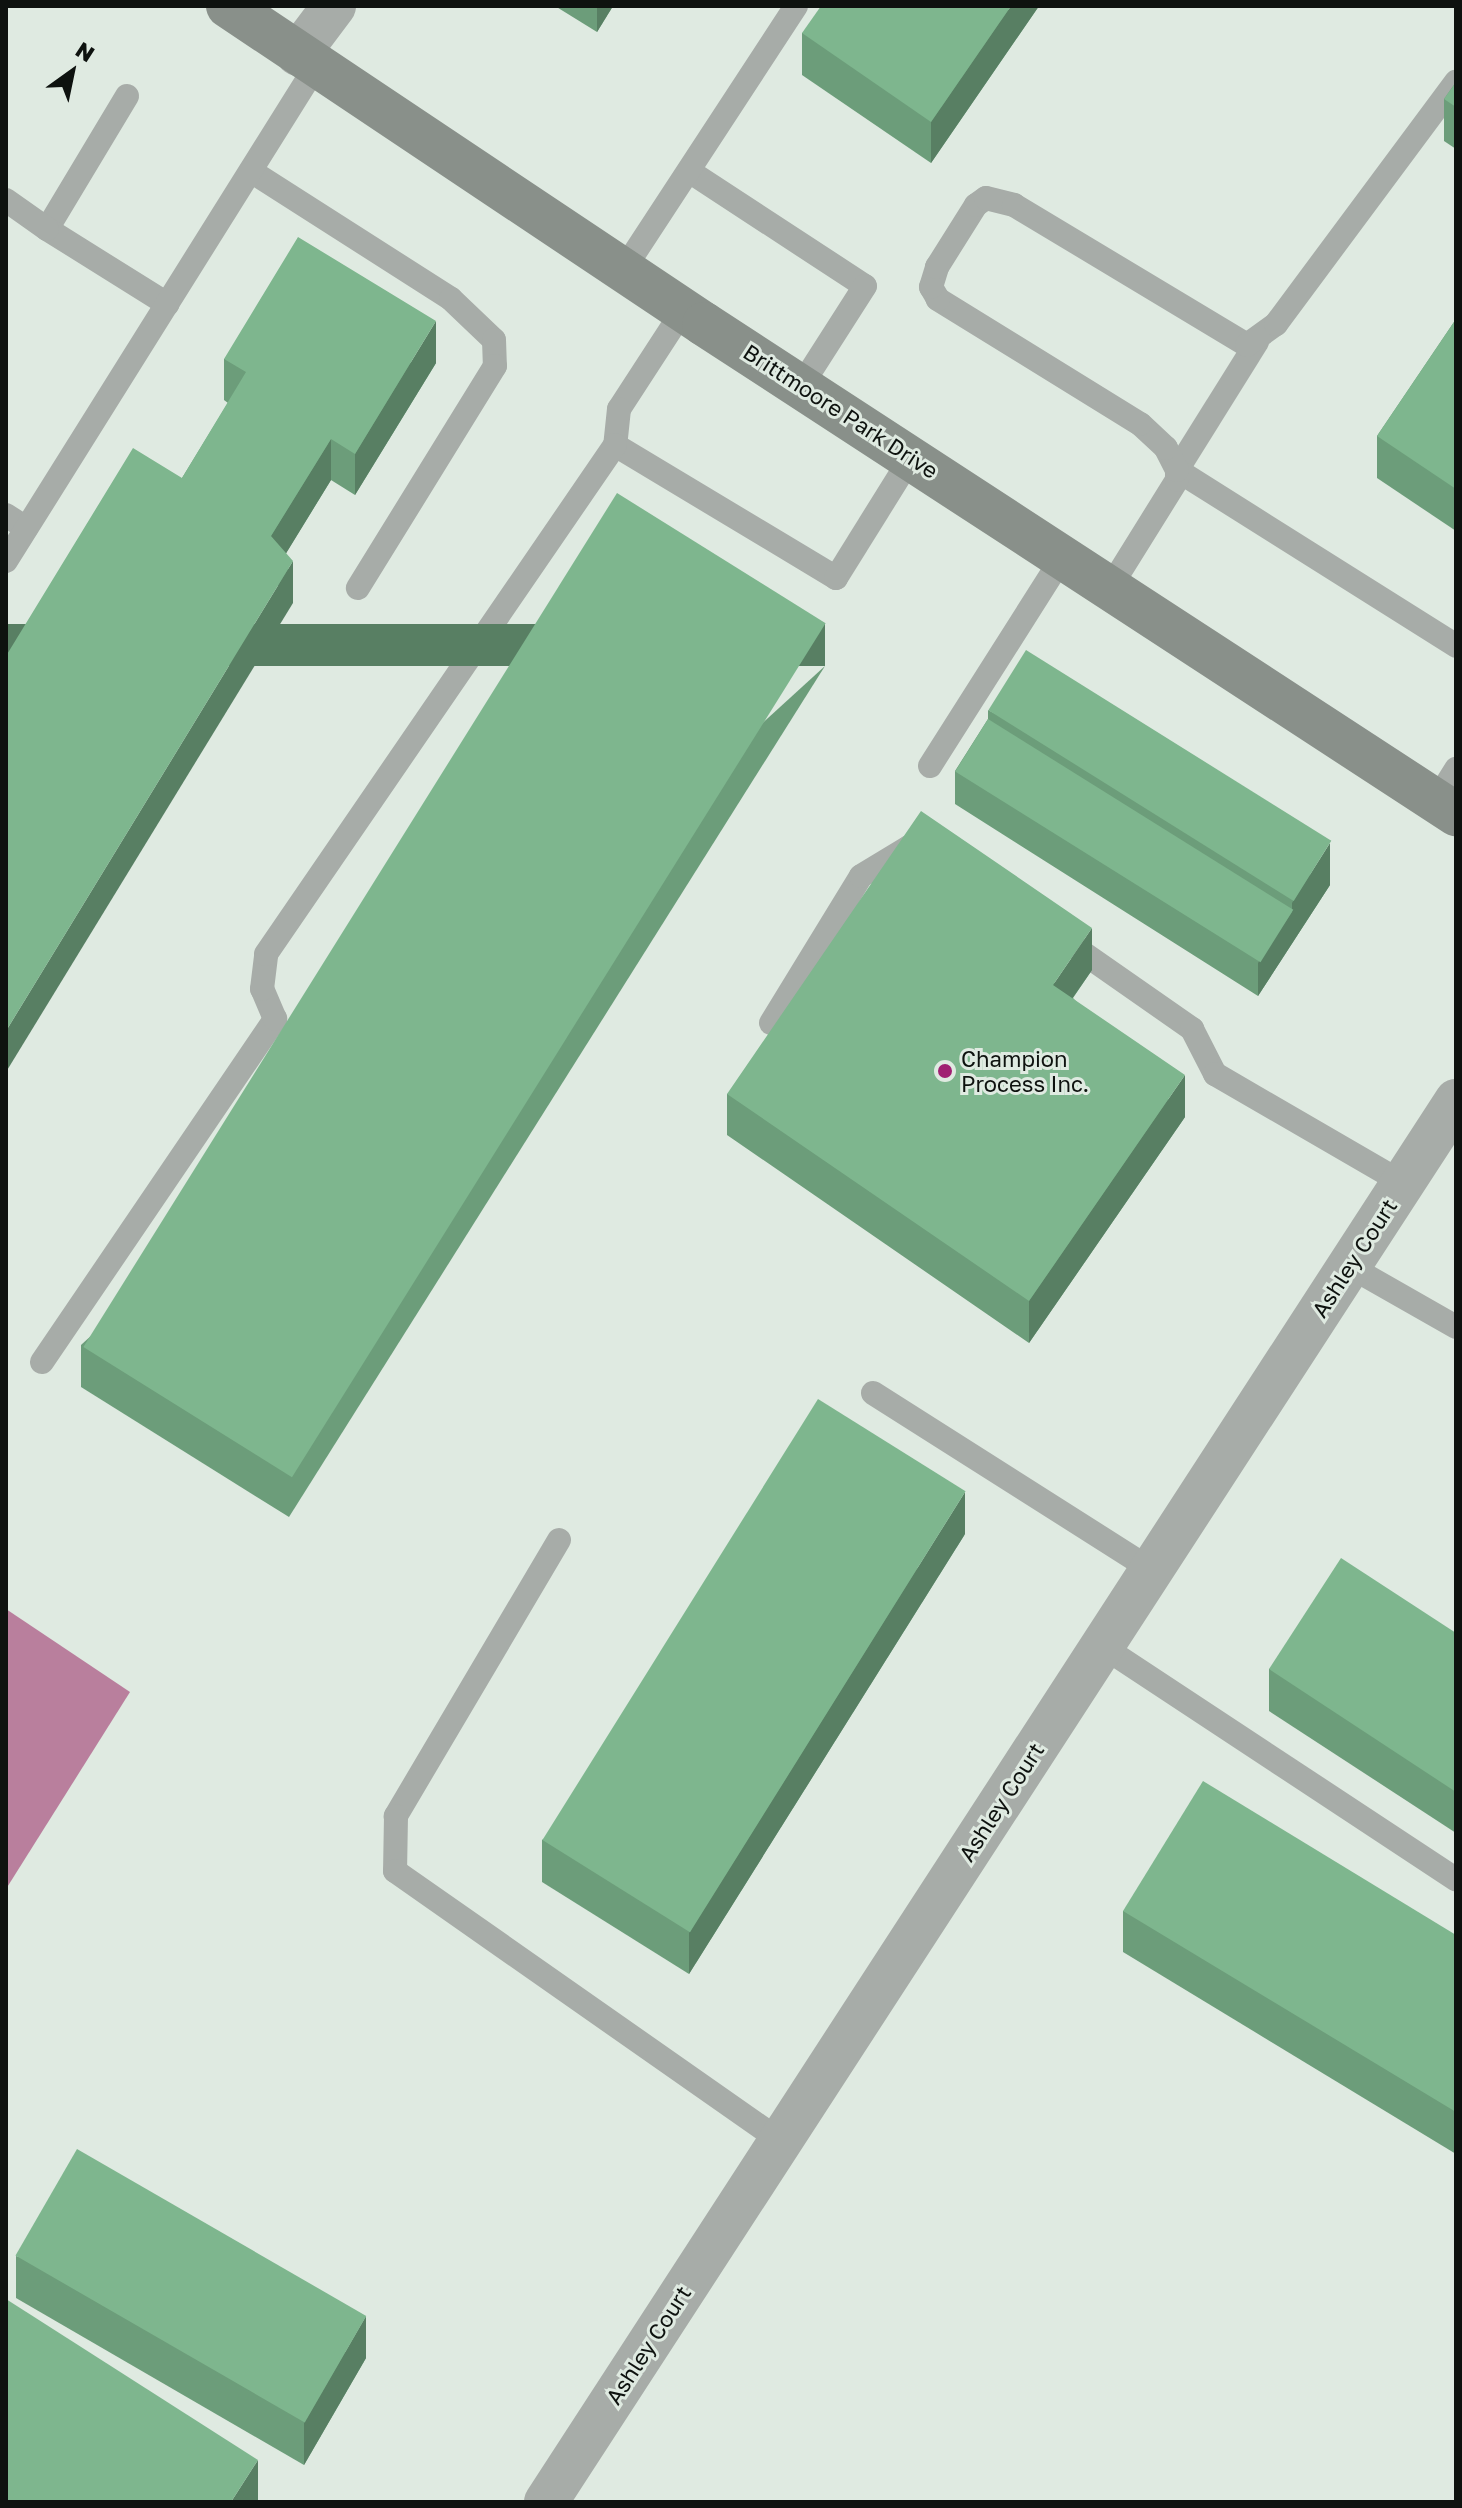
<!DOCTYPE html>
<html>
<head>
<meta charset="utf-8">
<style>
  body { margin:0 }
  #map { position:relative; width:1462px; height:2508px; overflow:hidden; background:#dfeae1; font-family:"Golos Text",sans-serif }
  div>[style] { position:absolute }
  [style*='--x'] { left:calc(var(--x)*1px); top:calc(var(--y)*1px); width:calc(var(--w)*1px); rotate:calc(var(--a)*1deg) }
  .water>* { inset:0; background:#b97f9d }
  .lane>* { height:24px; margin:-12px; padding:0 12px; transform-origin:12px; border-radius:12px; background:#a7aca8 }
  .street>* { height:44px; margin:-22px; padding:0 22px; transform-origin:22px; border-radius:22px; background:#a7aca8 }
  .secondary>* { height:44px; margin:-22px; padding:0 22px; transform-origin:22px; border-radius:22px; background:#89908a }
  .wall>* { inset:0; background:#6c9d7a }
  .shaded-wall>* { inset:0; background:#587f63; transform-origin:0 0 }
  .building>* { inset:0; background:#7eb68e; transform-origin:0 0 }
  .dots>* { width:22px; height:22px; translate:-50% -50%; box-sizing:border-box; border:4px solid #dfeae1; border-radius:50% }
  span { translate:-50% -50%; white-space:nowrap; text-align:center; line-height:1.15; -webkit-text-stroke:6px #dfeae1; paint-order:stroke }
  .street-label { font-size:22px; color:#0e120f }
  .poi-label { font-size:22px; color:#0e120f }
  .left { translate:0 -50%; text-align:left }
  .frame { position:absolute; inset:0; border:8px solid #0e120f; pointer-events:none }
  .north { position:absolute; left:32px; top:32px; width:80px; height:80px; -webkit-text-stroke:6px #dfeae1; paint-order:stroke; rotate:33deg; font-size:22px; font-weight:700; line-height:32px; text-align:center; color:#0e120f }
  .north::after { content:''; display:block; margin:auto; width:28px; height:36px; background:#0e120f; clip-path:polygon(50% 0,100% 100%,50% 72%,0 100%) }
</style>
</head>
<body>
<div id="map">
  <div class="water">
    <div style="clip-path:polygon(6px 1609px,130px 1692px,6px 1889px)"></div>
  </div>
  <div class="lane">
    <div style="--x:127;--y:96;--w:155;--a:121"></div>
    <div style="--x:47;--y:229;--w:142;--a:32"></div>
    <div style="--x:251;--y:171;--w:237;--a:32.6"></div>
    <div style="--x:451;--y:299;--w:59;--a:43.6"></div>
    <div style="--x:494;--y:340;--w:26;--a:88"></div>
    <div style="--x:495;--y:366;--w:261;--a:121.7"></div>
    <div style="--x:689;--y:171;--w:210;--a:33.2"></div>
    <div style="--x:865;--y:286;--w:119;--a:122.6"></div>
    <div style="--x:6;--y:200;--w:50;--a:35.3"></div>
    <div style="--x:624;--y:269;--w:314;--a:-56.8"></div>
    <div style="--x:684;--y:309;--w:119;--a:123"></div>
    <div style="--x:619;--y:409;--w:36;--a:96"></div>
    <div style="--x:615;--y:445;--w:258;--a:31"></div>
    <div style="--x:836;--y:578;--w:144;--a:-58.1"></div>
    <div style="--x:1257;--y:342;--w:151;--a:122"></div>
    <div style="--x:1177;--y:470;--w:330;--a:32.2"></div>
    <div style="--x:6;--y:515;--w:24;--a:33"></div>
    <div style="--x:6;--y:561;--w:584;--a:-57.94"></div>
    <div style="--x:1111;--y:586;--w:125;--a:-58.1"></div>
    <div style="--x:1177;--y:480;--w:10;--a:-90"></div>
    <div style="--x:1177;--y:470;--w:25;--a:-117"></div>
    <div style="--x:1166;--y:448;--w:35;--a:-137"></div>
    <div style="--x:1140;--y:424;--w:238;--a:-148.3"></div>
    <div style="--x:938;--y:299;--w:14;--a:-120"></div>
    <div style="--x:931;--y:287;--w:21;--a:-73"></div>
    <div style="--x:937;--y:267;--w:73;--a:-57.8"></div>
    <div style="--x:976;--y:205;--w:12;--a:-35"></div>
    <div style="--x:986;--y:198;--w:29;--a:14"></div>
    <div style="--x:1014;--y:205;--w:272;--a:31"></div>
    <div style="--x:1247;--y:345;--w:36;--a:-36"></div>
    <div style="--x:1276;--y:324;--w:302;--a:-53.4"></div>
    <div style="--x:930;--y:766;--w:250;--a:-57.6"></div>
    <div style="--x:1436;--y:801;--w:38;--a:-58"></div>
    <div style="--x:1066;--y:941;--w:154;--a:34.9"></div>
    <div style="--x:1192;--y:1029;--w:51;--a:62.9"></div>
    <div style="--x:1215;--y:1074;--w:217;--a:30.1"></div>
    <div style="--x:771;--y:1023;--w:172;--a:-58.5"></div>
    <div style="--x:861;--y:876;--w:56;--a:-31.1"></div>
    <div style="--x:909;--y:847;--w:8;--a:14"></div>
    <div style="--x:1349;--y:1266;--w:123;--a:29.7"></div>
    <div style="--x:42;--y:1362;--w:415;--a:-55.8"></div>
    <div style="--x:275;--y:1019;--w:33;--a:-113"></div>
    <div style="--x:262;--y:989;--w:35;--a:-83"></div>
    <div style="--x:266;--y:954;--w:617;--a:-55.56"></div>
    <div style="--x:873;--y:1393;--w:330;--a:32.4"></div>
    <div style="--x:559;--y:1540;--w:321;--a:120.6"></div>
    <div style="--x:396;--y:1816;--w:55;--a:91"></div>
    <div style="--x:395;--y:1871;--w:471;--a:35"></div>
    <div style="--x:1102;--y:1646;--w:424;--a:33.4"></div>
  </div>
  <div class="street">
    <div style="--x:298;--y:54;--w:60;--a:-53.1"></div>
    <div style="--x:546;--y:2502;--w:1671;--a:-56.99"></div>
  </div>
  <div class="secondary">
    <div style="--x:228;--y:6;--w:572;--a:33.75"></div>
    <div style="--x:704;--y:324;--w:898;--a:33.09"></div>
  </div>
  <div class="wall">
    <div style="clip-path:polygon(555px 6px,613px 6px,597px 32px)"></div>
    <div style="clip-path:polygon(1039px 6px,931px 163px,802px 75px,802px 33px)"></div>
    <div style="clip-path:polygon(1456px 82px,1456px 149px,1444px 141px,1444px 99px)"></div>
    <div style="clip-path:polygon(1456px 319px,1456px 531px,1377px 478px,1377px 436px)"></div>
    <div style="clip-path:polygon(224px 359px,436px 363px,355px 495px,331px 480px,286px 553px,293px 603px,182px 478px,228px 403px,224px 400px)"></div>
    <div style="clip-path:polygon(825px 666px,289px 1517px,81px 1387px,81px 1345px)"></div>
    <div style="clip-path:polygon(988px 710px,1330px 885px,1258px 996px,955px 804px,955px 771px,988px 719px)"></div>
    <div style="clip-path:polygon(1092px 970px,1073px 998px,1185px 1117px,1029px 1343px,727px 1135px,727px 1094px)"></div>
    <div style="clip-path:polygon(965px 1534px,689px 1974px,542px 1882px,542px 1840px)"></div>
    <div style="clip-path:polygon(1456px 1633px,1456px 1833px,1269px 1711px,1269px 1669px)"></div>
    <div style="clip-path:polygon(1123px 1911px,1456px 1935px,1456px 2154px,1123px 1952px)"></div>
    <div style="clip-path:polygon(16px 2256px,366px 2358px,304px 2465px,16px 2298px)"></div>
  </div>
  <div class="shaded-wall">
    <div style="clip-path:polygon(597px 6px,613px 6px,597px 32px)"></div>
    <div style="clip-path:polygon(1011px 6px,1039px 6px,931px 163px,931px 122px)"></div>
    <div style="clip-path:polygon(436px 321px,436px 363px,355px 495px,355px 454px)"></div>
    <div style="clip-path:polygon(331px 439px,331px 480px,271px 578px,271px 536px)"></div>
    <div style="clip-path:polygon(293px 561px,293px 603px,6px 1072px,6px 1031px)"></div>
    <div style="left:825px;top:624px;width:42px;height:1007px;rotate:90deg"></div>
    <div style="clip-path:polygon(1330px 843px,1330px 885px,1258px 996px,1258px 963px,1292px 912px,1292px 903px)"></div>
    <div style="clip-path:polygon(1092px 928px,1092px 970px,1053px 1026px,1053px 985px)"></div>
    <div style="clip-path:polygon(1185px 1075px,1185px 1117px,1029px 1343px,1029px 1301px)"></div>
    <div style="clip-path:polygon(965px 1492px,965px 1534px,689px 1974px,689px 1933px)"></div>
    <div style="clip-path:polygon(366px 2316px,366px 2358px,304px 2465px,304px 2423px)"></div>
    <div style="clip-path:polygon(258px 2460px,258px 2502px,231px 2502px)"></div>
  </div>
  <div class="building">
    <div style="clip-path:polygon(821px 6px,1011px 6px,931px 122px,802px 33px)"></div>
    <div style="clip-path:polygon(1456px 82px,1456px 107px,1444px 99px)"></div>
    <div style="clip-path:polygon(298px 237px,436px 321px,355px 454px,331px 439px,271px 536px,293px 561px,6px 1031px,6px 656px,133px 448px,182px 478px,246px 372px,224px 359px)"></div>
    <div style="clip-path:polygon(1456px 319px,1456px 489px,1377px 436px)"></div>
    <div style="left:617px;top:493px;width:246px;height:1007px;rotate:32deg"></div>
    <div style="left:1026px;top:650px;width:360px;height:71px;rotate:32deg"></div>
    <div style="left:988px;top:719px;width:360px;height:62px;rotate:32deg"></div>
    <div style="clip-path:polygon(921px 811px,1092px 928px,1053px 985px,1185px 1075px,1029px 1301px,727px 1094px)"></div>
    <div style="left:818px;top:1399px;width:174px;height:520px;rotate:32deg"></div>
    <div style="clip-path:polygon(1341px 1558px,1456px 1633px,1456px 1792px,1269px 1669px)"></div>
    <div style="clip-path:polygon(1203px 1781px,1456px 1935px,1456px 2112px,1123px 1911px)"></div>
    <div style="left:77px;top:2149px;width:334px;height:123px;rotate:30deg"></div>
    <div style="clip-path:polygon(6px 2299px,258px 2460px,231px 2502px,6px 2502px)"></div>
  </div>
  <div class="dots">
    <div style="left:945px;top:1071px;background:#a02072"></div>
  </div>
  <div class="street-label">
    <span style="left:841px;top:411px;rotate:33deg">Brittmoore Park Drive</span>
    <span style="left:1354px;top:1258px;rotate:-57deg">Ashley Court</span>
    <span style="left:1001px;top:1802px;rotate:-57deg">Ashley Court</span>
    <span style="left:648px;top:2345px;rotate:-57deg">Ashley Court</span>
  </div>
  <div class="poi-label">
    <span class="left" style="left:961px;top:1071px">Champion<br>Process Inc.</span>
  </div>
  <div class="frame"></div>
  <div class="north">N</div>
</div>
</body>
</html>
